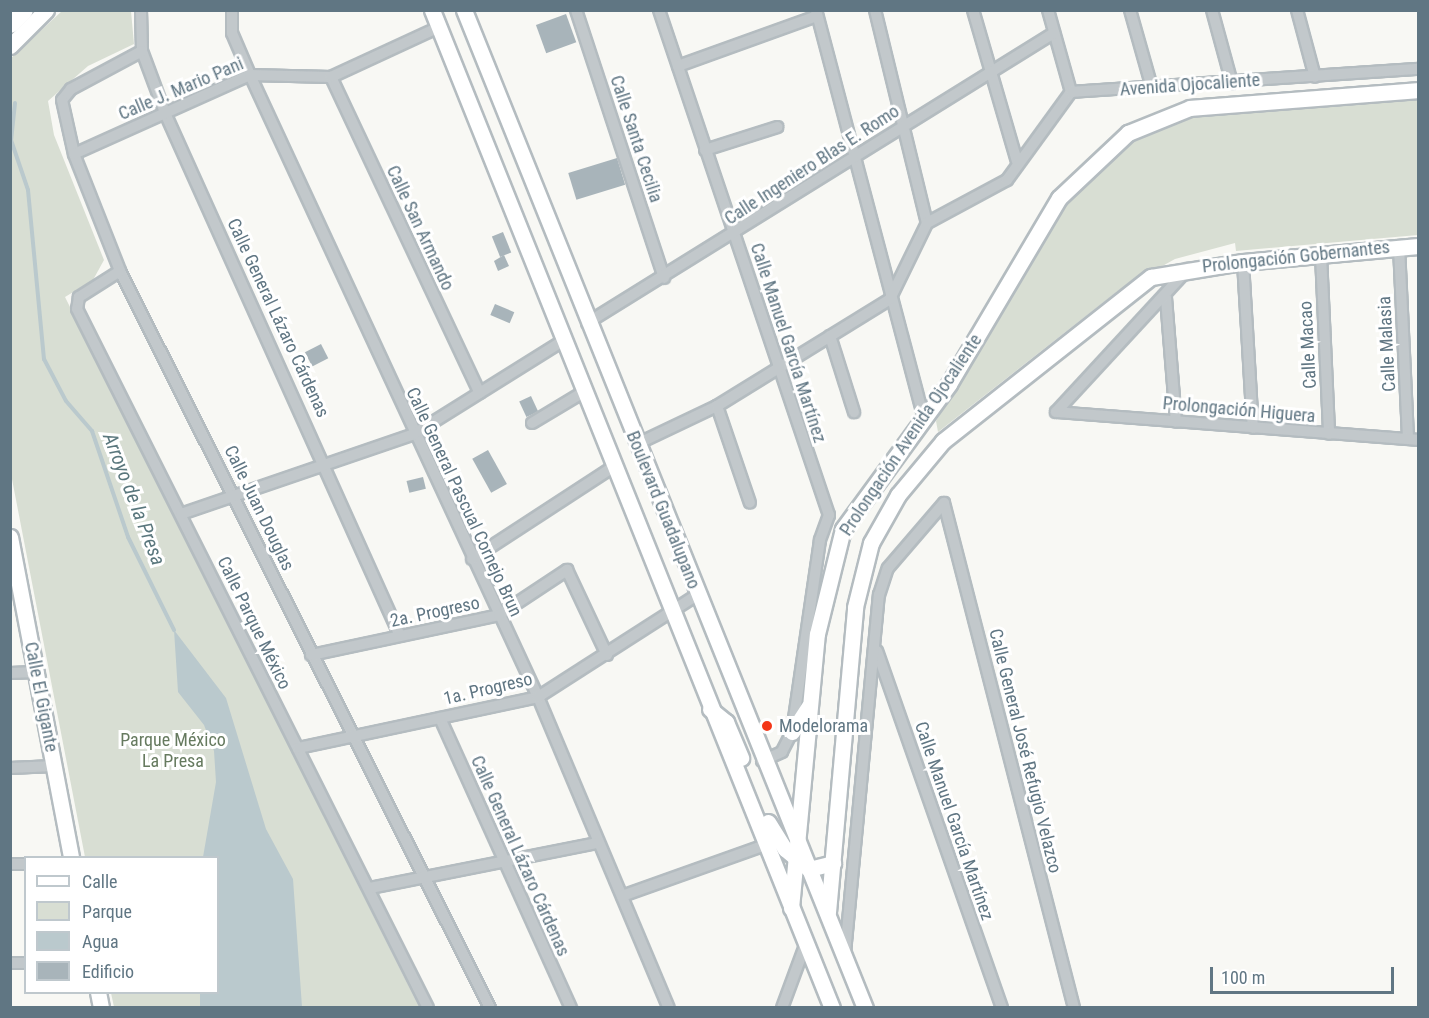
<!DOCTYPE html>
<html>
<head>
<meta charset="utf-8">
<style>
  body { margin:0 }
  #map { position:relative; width:1429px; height:1018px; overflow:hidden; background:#f8f8f4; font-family:"Roboto Condensed",sans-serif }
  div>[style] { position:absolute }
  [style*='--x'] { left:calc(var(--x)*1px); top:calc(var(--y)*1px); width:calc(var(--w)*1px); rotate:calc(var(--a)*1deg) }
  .green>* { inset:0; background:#d8ded3 }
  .water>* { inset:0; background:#bac9cd }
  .stream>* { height:4px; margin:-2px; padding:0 2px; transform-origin:2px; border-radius:2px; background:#bac9cd }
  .building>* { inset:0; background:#a8b4ba; transform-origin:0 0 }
  .roads { filter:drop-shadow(2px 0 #b4bcc0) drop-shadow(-2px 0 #b4bcc0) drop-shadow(0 2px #b4bcc0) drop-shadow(0 -2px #b4bcc0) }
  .street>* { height:10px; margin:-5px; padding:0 5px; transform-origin:5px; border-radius:5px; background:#c2c8cb }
  .secondary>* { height:15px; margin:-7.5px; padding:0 7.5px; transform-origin:7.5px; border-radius:7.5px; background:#fff }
  .highway>* { height:20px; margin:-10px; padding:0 10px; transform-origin:10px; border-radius:10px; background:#fff }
  .dots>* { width:16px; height:16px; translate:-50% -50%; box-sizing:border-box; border:3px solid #fff; border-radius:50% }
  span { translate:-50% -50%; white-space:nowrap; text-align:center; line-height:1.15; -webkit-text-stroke:6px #fff; paint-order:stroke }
  .street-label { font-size:18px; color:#607683 }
  .poi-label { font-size:18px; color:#607683 }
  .left { translate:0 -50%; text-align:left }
  .park-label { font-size:18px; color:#667a5f }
  .water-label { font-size:20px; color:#5a777d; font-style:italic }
  .frame { position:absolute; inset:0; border:12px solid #607683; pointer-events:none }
  .legend { position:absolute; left:24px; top:856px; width:195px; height:138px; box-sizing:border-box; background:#fff; border:2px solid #bfc8cd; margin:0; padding:8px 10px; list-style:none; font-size:18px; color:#607683 }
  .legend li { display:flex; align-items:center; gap:12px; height:30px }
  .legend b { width:30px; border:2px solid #bfc8cd }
  .scale { position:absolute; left:1210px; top:967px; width:184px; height:27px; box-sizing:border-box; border:3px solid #607683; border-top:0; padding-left:8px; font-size:18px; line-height:21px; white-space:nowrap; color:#607683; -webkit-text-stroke:4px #fff; paint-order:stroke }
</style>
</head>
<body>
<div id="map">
  <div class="green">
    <div style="clip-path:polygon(62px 11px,131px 11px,134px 44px,88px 66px,48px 101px,54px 135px,104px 260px,93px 280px,65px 297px,419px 1007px,114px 1007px,111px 993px,218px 992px,218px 858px,85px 857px,11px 474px,10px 59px)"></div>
    <div style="clip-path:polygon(1418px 98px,1418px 235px,1236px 251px,1235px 243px,1175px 259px,1119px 290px,938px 432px,936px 421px,1073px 190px,1129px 142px,1190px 114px)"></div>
  </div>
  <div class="water">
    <div style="clip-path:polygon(174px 630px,226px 698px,266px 829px,293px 879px,302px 1007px,200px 1007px,200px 993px,218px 992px,218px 858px,203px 857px,216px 782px,214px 751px,204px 725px,178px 692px)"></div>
  </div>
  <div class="stream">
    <div style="--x:15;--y:103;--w:37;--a:96"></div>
    <div style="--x:11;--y:140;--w:53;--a:71.2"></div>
    <div style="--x:28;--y:190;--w:170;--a:84.6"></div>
    <div style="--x:44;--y:359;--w:47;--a:62.4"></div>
    <div style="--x:66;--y:401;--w:40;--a:49"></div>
    <div style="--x:92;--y:431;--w:112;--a:71.2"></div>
    <div style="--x:128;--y:537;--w:104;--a:63.7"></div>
  </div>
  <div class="building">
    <div style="left:566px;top:14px;width:30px;height:32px;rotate:70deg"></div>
    <div style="left:617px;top:158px;width:28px;height:51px;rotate:73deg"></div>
    <div style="left:503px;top:232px;width:22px;height:12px;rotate:68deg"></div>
    <div style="clip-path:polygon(504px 255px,509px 266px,498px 271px,494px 261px)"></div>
    <div style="left:495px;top:304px;width:21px;height:12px;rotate:23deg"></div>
    <div style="left:321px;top:344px;width:16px;height:18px;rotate:63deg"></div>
    <div style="left:531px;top:396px;width:17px;height:13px;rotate:65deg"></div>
    <div style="left:488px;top:450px;width:39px;height:18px;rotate:61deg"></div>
    <div style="left:423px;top:477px;width:12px;height:17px;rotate:76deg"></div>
  </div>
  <div class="roads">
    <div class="street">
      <div style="--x:141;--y:10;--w:41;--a:88.6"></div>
      <div style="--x:142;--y:51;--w:66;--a:69.6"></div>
      <div style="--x:165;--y:113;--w:573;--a:65.8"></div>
      <div style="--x:232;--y:10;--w:23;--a:90"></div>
      <div style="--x:232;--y:33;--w:46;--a:66.8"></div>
      <div style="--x:250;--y:75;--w:685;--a:65.15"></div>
      <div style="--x:538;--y:697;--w:337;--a:67.2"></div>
      <div style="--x:576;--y:10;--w:282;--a:71.8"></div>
      <div style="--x:659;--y:10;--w:533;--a:71.4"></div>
      <div style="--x:829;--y:515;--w:27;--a:110"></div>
      <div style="--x:820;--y:540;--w:194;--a:98.3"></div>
      <div style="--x:792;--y:732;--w:22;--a:117"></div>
      <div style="--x:782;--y:752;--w:22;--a:156"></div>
      <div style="--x:816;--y:10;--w:426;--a:75.2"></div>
      <div style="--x:875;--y:10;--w:219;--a:76.3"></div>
      <div style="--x:973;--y:10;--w:157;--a:73.8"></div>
      <div style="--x:1048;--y:10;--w:85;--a:74.3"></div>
      <div style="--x:1130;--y:10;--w:81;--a:74.2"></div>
      <div style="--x:1212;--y:10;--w:76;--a:74.7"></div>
      <div style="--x:1297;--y:10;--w:69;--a:75"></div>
      <div style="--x:142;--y:51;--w:81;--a:151.8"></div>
      <div style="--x:71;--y:89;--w:14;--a:129"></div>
      <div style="--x:62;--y:100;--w:55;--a:77.5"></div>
      <div style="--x:74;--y:154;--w:126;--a:68.5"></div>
      <div style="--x:120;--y:271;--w:825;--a:63.34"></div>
      <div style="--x:678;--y:66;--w:148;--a:-19.8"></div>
      <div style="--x:331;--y:77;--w:349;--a:64.8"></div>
      <div style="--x:705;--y:150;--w:76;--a:-17.7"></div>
      <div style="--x:74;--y:154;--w:193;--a:-24.2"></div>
      <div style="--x:250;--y:75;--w:81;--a:1.4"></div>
      <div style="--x:331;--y:77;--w:119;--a:-24.8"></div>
      <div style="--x:1399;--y:247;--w:192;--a:87.3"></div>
      <div style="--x:1321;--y:255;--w:179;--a:87.4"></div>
      <div style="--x:1243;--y:262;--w:166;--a:86.6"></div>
      <div style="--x:120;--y:271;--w:49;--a:147.6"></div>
      <div style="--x:79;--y:297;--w:12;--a:99"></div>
      <div style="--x:77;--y:309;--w:782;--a:63.34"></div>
      <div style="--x:1166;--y:298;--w:124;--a:85.4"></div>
      <div style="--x:587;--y:323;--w:550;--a:-31.84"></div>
      <div style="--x:830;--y:336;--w:80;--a:72.5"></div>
      <div style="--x:717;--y:406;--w:102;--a:71.2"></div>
      <div style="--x:1056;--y:412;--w:363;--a:4.4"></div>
      <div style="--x:1056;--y:412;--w:195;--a:-47.3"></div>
      <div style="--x:532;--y:423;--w:58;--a:-31"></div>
      <div style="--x:637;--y:444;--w:89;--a:-25.4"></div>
      <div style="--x:717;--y:406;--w:203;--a:-31.7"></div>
      <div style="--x:890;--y:299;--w:85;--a:-64"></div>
      <div style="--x:927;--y:223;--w:91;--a:-28.3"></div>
      <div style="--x:1007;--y:180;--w:109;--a:-54"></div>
      <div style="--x:1071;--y:92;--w:348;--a:-3.8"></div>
      <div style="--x:944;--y:503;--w:521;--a:75.56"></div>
      <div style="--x:181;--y:514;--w:246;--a:-18.9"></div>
      <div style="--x:414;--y:434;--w:173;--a:-32"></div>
      <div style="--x:472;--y:559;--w:168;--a:-33.1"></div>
      <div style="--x:877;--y:651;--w:378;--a:70.7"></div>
      <div style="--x:311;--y:655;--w:192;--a:-12"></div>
      <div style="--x:499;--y:615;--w:82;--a:-33.5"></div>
      <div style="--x:567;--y:570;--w:94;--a:64.8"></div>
      <div style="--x:10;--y:673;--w:26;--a:-2"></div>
      <div style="--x:440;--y:718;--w:318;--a:65.7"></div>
      <div style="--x:298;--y:748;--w:245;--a:-12"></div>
      <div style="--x:538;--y:697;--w:189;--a:-32.7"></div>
      <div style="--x:10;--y:768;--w:44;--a:-2.6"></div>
      <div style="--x:10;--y:864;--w:16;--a:0"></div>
      <div style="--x:370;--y:888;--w:232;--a:-11.2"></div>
      <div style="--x:622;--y:896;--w:155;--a:-19.6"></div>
      <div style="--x:845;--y:953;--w:360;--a:-84.6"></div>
      <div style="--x:879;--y:595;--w:28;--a:-72"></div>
      <div style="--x:888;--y:568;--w:86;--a:-49.3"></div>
      <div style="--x:10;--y:963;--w:16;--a:0"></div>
      <div style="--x:782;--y:1008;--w:69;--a:-69.7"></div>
    </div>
    <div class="secondary">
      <div style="--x:432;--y:10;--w:1075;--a:68.16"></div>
      <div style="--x:464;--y:10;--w:1076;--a:68.11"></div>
      <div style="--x:10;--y:46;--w:51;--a:-45"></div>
      <div style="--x:10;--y:537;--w:327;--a:79.2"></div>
      <div style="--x:710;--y:709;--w:21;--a:39"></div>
      <div style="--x:726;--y:722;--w:39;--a:67"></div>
      <div style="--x:792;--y:732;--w:31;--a:-57"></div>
      <div style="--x:768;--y:822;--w:32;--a:58"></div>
      <div style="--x:785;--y:849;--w:31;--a:40"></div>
      <div style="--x:809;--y:869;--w:25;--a:-14"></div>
      <div style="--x:791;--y:908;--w:275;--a:-84.6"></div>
      <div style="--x:817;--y:634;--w:108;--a:-76.1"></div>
      <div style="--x:843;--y:529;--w:180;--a:-53.8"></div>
      <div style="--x:949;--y:384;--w:216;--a:-59.4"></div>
      <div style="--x:1059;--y:198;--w:95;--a:-43.3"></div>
      <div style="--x:1128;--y:133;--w:67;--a:-22"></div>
      <div style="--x:1190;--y:108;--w:229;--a:-4.5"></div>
      <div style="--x:828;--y:912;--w:306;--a:-84.9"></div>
      <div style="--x:855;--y:607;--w:66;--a:-76"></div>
      <div style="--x:871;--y:543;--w:55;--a:-60.6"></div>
      <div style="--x:898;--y:495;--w:70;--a:-50.2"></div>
      <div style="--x:943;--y:441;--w:265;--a:-38.3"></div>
      <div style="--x:1151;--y:277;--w:93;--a:-9.3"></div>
      <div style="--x:1243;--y:262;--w:176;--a:-5.2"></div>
      <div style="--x:98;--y:992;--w:16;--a:79"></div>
    </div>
    <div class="highway">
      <div style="--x:10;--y:23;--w:18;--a:-45"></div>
    </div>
  </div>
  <div class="dots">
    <div style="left:767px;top:726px;background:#f43718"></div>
  </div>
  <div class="street-label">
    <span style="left:1190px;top:85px;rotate:-4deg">Avenida Ojocaliente</span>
    <span style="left:181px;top:89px;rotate:-23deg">Calle J. Mario Pani</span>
    <span style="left:636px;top:139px;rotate:72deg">Calle Santa Cecilia</span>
    <span style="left:812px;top:165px;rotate:-33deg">Calle Ingeniero Blas E. Romo</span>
    <span style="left:420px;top:228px;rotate:65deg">Calle San Armando</span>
    <span style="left:1296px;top:257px;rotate:-6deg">Prolongación Gobernantes</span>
    <span style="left:278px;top:318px;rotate:65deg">Calle General Lázaro Cárdenas</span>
    <span style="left:788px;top:343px;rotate:72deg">Calle Manuel García Martínez</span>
    <span style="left:1387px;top:344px;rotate:-93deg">Calle Malasia</span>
    <span style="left:1308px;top:345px;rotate:-93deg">Calle Macao</span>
    <span style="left:1239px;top:410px;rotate:5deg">Prolongación Higuera</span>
    <span style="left:911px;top:435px;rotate:-56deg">Prolongación Avenida Ojocaliente</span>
    <span style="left:464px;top:502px;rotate:65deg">Calle General Pascual Cornejo Brun</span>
    <span style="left:259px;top:508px;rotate:64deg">Calle Juan Douglas</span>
    <span style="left:663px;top:510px;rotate:68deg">Boulevard Guadalupano</span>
    <span style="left:435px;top:612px;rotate:-12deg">2a. Progreso</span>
    <span style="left:254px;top:623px;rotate:64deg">Calle Parque México</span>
    <span style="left:488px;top:689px;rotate:-13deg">1a. Progreso</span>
    <span style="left:41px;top:697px;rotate:79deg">Calle El Gigante</span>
    <span style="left:1025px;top:751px;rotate:76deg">Calle General José Refugio Velazco</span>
    <span style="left:954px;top:821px;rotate:71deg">Calle Manuel García Martínez</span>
    <span style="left:520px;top:856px;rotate:66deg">Calle General Lázaro Cárdenas</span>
  </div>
  <div class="poi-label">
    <span class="left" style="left:779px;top:726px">Modelorama</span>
  </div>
  <div class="park-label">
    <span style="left:173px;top:751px">Parque México<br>La Presa</span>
  </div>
  <div class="water-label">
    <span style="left:134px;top:499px;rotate:69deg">Arroyo de la Presa</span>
  </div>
  <div class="frame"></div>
  <ul class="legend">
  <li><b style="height:8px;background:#fff"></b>Calle</li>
  <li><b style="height:16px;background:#d8ded3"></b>Parque</li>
  <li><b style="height:16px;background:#bac9cd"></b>Agua</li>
  <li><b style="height:16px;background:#a8b4ba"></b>Edificio</li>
  </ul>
  <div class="scale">100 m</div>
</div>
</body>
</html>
